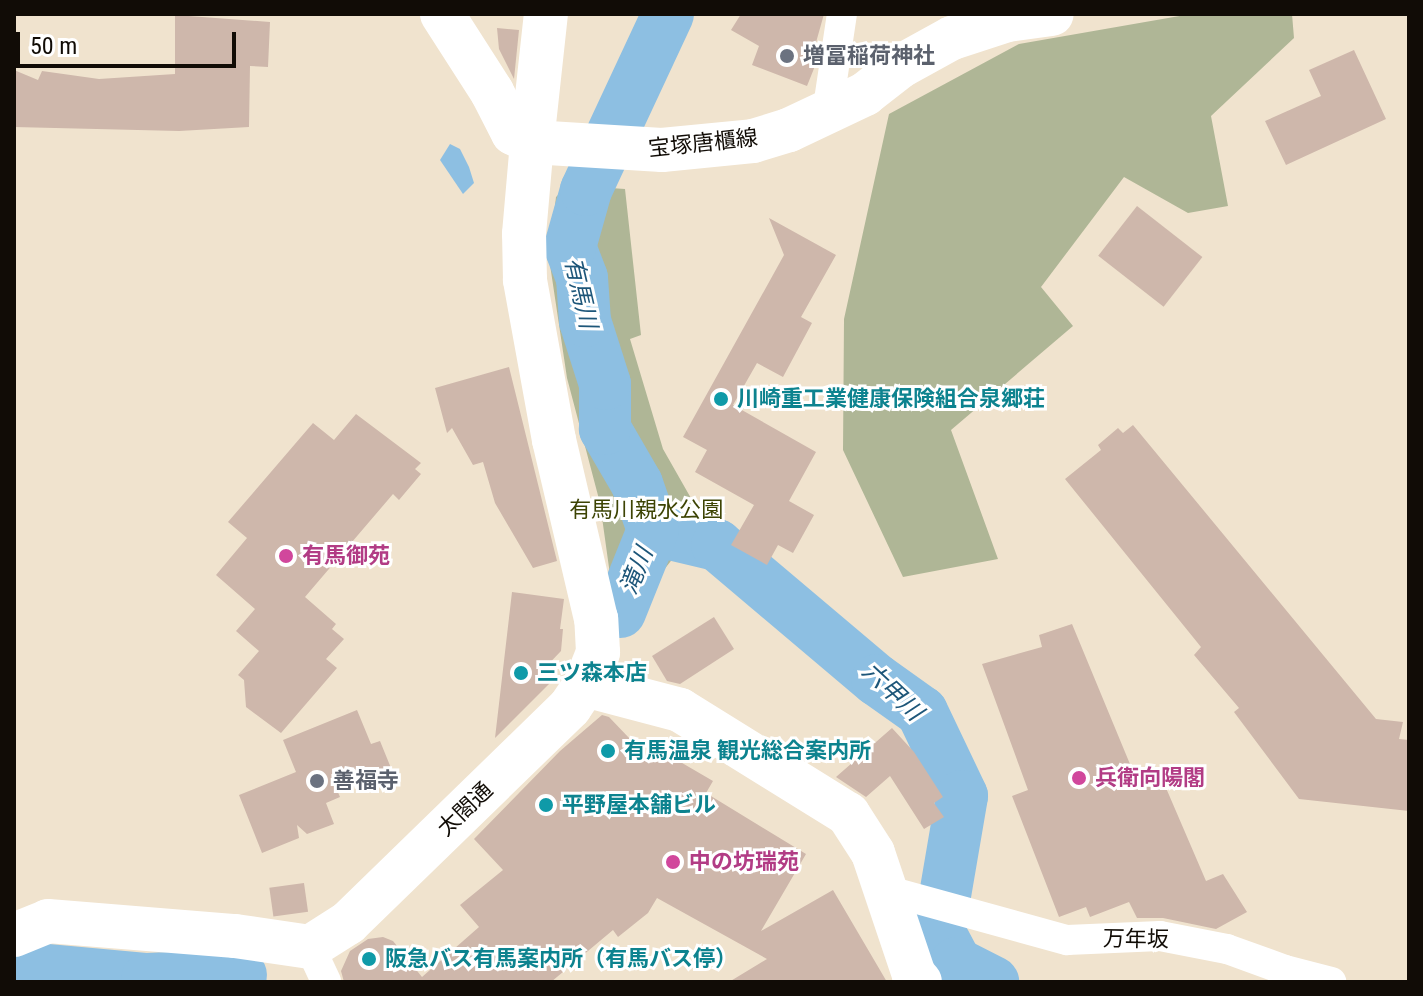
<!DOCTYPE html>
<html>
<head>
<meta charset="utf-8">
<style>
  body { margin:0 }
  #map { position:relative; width:1423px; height:996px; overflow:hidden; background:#f0e3ce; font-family:"Roboto Condensed","Noto Sans JP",sans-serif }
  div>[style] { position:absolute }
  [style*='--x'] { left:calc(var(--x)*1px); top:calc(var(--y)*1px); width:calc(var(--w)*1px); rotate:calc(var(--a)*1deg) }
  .green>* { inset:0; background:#afb696 }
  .water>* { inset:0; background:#8dbfe2 }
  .river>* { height:52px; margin:-26px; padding:0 26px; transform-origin:26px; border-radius:26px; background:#8dbfe2 }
  .building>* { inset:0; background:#ceb7ab; transform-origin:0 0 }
  .street>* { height:30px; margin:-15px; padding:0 15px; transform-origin:15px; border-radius:15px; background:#fff }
  .secondary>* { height:44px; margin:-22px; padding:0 22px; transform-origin:22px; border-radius:22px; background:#fff }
  .primary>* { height:44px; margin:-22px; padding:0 22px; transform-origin:22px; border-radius:22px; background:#fff }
  .dots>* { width:22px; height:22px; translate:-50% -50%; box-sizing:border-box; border:4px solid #fff; border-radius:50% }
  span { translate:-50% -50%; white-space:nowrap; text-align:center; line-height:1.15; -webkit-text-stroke:6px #fff; paint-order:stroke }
  .worship-label { font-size:22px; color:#5b616d; font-weight:700 }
  .left { translate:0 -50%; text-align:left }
  .street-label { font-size:22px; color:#110c06 }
  .culture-label { font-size:22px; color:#0d838f; font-weight:700 }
  .park-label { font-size:22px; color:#3d4404 }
  .hotel-label { font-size:22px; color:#b23c85; font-weight:700 }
  .water-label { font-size:24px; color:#1d5679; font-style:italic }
  .frame { position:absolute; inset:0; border:16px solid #110c06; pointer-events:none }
  .scale { position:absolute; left:16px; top:32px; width:220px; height:36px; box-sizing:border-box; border:4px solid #110c06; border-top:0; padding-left:10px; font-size:24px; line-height:28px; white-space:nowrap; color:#110c06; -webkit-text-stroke:6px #fff; paint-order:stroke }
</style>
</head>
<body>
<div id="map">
  <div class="green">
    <div style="clip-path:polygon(1191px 14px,1292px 14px,1294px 38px,1211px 116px,1228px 206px,1188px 213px,1124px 177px,1041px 287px,1073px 326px,951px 430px,998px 559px,903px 577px,843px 450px,844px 319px,889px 114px,1019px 44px)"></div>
    <div style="clip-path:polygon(568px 185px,625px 189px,641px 335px,630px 339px,663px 449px,696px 507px,678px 552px,636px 605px,612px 589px,600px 503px,567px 378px,549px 258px,556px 197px)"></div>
  </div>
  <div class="water">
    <div style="clip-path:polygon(450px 144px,460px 149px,469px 167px,474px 183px,463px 194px,440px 160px)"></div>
  </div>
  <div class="river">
    <div style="--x:653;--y:530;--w:66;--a:13.2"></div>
    <div style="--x:717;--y:545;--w:209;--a:40.2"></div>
    <div style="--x:877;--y:680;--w:55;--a:35.4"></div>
    <div style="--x:922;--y:712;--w:93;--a:64.5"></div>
    <div style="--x:962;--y:796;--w:137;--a:99.7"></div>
    <div style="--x:939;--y:931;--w:36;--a:62"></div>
    <div style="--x:956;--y:963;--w:42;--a:27.2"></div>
    <div style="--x:653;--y:530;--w:49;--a:-109.2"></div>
    <div style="--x:637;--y:484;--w:64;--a:-120.2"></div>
    <div style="--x:605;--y:429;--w:45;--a:-90"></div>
    <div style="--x:605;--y:384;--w:66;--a:-107.6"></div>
    <div style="--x:585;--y:321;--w:43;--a:-94"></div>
    <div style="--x:582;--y:278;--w:33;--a:-111"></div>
    <div style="--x:570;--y:247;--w:59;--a:-74.3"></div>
    <div style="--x:586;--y:190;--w:194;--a:-65"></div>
    <div style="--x:620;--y:612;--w:88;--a:-68.1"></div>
    <div style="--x:14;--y:967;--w:134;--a:5.2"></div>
    <div style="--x:147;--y:979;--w:94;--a:-2.4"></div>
  </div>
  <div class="building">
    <div style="clip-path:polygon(741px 14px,824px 14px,815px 46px,819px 47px,817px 61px,807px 86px,752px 65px,759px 46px,731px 30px)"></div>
    <div style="clip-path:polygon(175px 15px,270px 22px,268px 67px,250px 66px,249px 127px,179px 131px,14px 127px,14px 70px,38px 80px,42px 71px,99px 79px,175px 74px)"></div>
    <div style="clip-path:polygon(497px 28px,519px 30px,514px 79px,499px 49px)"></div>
    <div style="clip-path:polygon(1354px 50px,1386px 119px,1286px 165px,1265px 121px,1321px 96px,1309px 70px)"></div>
    <div style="left:1137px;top:206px;width:83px;height:63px;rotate:38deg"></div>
    <div style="clip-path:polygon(769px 218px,836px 255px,801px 317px,812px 323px,783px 377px,757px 363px,733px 405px,816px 452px,789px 501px,814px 515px,793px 553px,778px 545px,767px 565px,731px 545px,754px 505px,695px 472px,707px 450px,683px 437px,784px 255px)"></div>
    <div style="clip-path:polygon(509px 367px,557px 561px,533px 568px,495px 503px,483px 462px,473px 465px,452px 428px,447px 433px,435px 388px)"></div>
    <div style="clip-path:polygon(356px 414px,421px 463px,415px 469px,421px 474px,399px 500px,393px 494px,305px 597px,336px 624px,332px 629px,344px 639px,326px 659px,337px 668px,281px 733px,246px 707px,244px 680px,238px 675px,259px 651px,236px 631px,255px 609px,216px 575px,247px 538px,228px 522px,313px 423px,334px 440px)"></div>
    <div style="clip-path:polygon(1133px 425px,1376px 719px,1403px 722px,1399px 739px,1409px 740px,1409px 811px,1299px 799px,1234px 712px,1239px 708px,1194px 655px,1201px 647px,1065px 479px,1101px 450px,1098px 445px,1118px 428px,1123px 433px)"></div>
    <div style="clip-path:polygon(512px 592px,564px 599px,560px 629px,563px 629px,561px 651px,540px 673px,550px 683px,495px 738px)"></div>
    <div style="clip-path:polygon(714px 617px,734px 649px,680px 684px,667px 681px,652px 656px)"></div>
    <div style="clip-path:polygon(1072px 624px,1137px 781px,1160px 774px,1206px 881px,1223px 874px,1247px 912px,1216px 929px,1163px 918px,1137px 918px,1129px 902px,1090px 917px,1086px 907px,1059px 917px,1012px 796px,1028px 790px,982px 664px,1042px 647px,1039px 635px)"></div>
    <div style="clip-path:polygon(357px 710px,371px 744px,380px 741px,391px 768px,337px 790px,340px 797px,326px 803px,334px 824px,307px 834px,297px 825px,299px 838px,262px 853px,239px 795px,296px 772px,283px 740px)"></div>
    <div style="clip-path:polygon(602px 715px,609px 717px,652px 762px,665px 753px,713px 781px,706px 793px,806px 854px,761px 931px,833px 890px,887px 982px,729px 982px,767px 959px,657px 898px,648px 913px,618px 937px,613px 930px,551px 982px,344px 982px,341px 971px,350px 951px,368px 939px,383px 937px,393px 941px,422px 977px,479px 927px,460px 905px,503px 870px,474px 839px,560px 751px)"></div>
    <div style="clip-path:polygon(892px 728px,914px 752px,943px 797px,934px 803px,944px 817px,924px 829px,890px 776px,866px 797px,836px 777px)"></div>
    <div style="left:304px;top:883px;width:29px;height:35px;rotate:82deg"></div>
  </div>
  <div class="street">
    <div style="--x:827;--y:114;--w:101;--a:-81.5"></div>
    <div style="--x:885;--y:890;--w:189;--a:15.4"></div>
    <div style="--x:1067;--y:940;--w:93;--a:-2.5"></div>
    <div style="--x:1160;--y:936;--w:68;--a:11"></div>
    <div style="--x:1227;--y:949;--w:62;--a:19.9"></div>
    <div style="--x:1285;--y:970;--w:48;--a:14.6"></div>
    <div style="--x:310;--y:947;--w:38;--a:65"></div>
  </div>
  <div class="secondary">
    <div style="--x:585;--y:685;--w:98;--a:14.7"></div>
    <div style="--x:680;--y:710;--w:198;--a:31.8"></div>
    <div style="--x:848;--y:814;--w:46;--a:57.3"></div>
    <div style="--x:873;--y:853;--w:129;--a:71.4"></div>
    <div style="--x:914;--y:975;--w:9;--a:49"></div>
    <div style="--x:14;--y:935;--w:37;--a:-22"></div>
    <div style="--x:48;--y:921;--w:188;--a:4.6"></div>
    <div style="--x:235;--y:936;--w:76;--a:8.3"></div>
    <div style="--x:310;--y:947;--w:45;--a:-32.3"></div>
    <div style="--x:348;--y:923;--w:310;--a:-44.2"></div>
    <div style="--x:570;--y:707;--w:27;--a:-56"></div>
    <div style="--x:585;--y:685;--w:35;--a:-68"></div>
    <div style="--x:598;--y:652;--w:33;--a:-93"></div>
    <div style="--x:596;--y:619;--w:184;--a:-103.2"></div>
    <div style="--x:554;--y:440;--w:163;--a:-100.3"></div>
    <div style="--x:525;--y:280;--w:46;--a:-91.2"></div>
    <div style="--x:524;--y:234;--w:92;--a:-85"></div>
  </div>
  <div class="primary">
    <div style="--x:442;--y:14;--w:93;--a:57.3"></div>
    <div style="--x:492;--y:92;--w:46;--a:62.9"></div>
    <div style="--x:513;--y:133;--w:21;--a:25"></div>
    <div style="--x:532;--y:142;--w:130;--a:3.5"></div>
    <div style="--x:662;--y:150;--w:91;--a:-5.6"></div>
    <div style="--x:753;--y:141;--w:38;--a:-17"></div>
    <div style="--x:789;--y:130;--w:84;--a:-25.3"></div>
    <div style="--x:865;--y:94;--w:46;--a:-37.9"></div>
    <div style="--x:901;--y:66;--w:58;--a:-28.8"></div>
    <div style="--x:952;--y:38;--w:58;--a:-18.1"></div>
    <div style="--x:1007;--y:20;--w:45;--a:-7.6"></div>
    <div style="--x:532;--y:142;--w:129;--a:-83.8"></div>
  </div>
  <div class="dots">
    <div style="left:787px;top:56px;background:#6b7280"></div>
    <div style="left:721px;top:399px;background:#0f9aa8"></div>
    <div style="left:286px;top:556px;background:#d1479c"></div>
    <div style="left:521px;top:673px;background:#0f9aa8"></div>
    <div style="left:608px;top:751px;background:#0f9aa8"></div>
    <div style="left:1079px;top:778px;background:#d1479c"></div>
    <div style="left:317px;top:781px;background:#6b7280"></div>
    <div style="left:546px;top:805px;background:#0f9aa8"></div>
    <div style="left:673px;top:862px;background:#d1479c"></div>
    <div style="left:369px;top:959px;background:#0f9aa8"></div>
  </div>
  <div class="worship-label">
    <span class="left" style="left:803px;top:56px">増冨稲荷神社</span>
    <span class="left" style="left:333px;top:781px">善福寺</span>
  </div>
  <div class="street-label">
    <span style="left:703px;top:143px;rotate:-6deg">宝塚唐櫃線</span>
    <span style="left:465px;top:809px;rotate:-44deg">太閤通</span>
    <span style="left:1136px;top:939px;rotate:1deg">万年坂</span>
  </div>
  <div class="culture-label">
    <span class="left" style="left:737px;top:399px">川崎重工業健康保険組合泉郷荘</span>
    <span class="left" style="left:537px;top:673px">三ツ森本店</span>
    <span class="left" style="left:624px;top:751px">有馬温泉 観光総合案内所</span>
    <span class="left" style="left:562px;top:805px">平野屋本舗ビル</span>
    <span class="left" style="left:385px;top:959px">阪急バス有馬案内所（有馬バス停）</span>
  </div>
  <div class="park-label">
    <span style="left:646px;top:510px">有馬川親水公園</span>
  </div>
  <div class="hotel-label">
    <span class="left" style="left:302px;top:556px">有馬御苑</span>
    <span class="left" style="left:1095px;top:778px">兵衛向陽閣</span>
    <span class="left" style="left:689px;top:862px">中の坊瑞苑</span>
  </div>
  <div class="water-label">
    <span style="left:580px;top:293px;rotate:77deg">有馬川</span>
    <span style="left:637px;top:571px;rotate:-68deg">滝川</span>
    <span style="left:892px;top:692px;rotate:43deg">六甲川</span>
  </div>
  <div class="frame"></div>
  <div class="scale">50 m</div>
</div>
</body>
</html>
